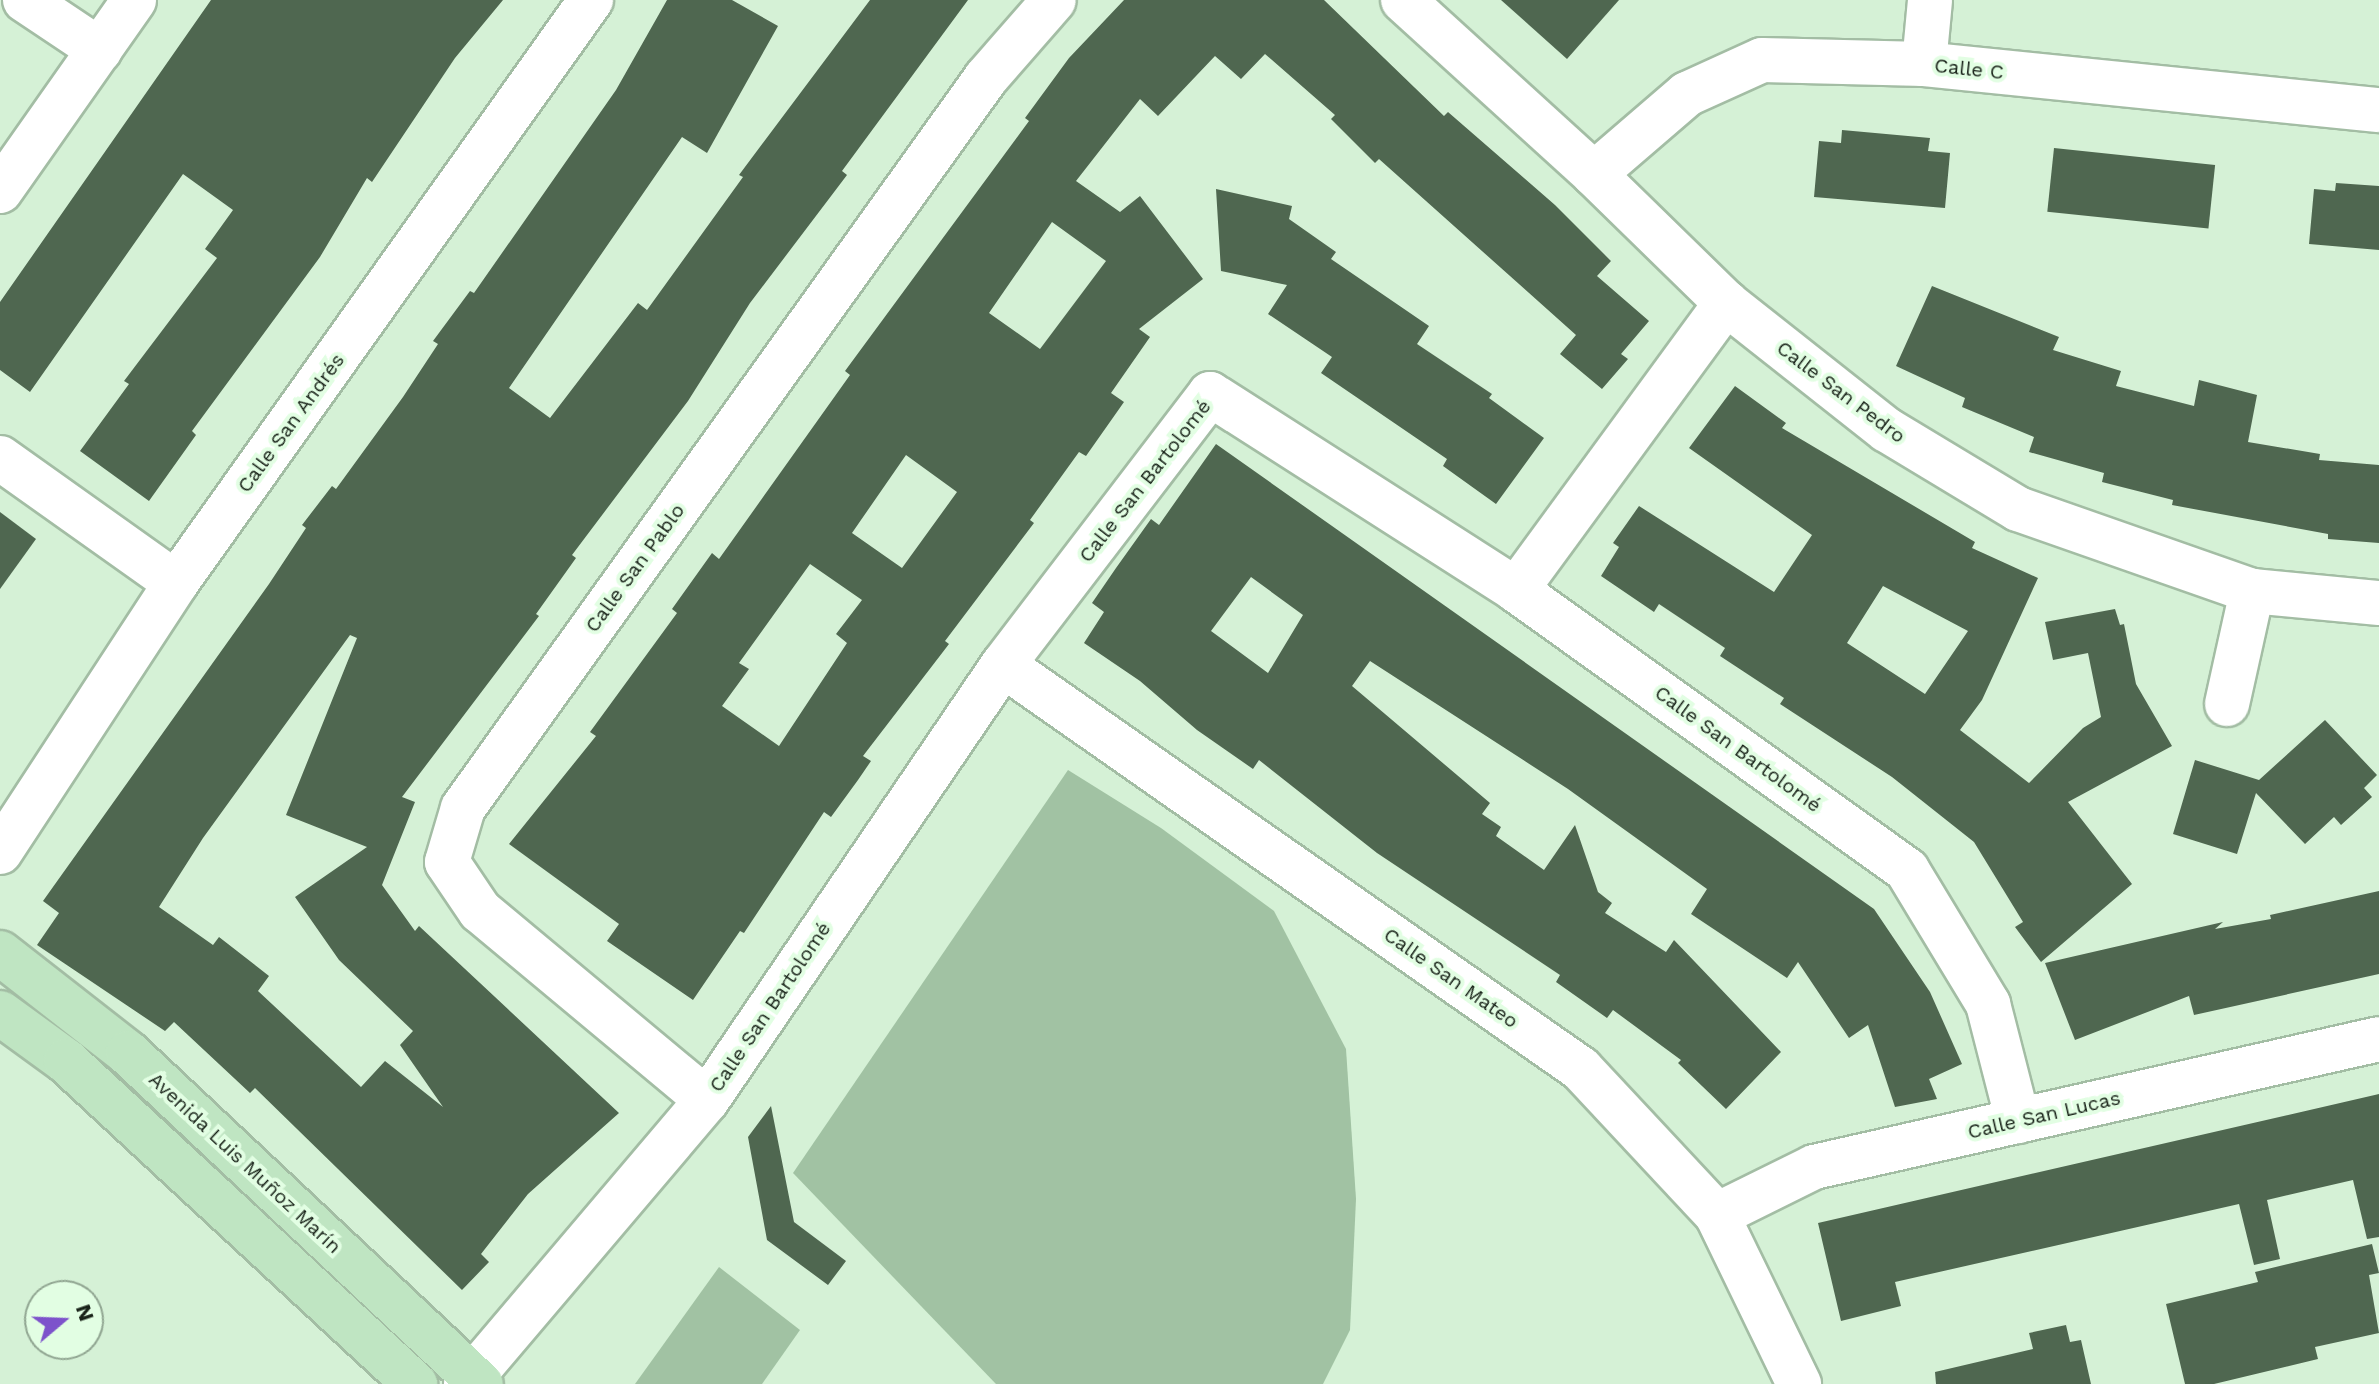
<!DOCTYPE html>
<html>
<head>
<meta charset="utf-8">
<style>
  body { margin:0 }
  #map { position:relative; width:2379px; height:1384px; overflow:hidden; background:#d5f1d6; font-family:"Work Sans",sans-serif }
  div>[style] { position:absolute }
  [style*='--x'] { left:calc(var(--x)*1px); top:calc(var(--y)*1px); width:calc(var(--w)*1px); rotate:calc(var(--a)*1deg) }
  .green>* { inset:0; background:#a1c2a3 }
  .building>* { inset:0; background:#4f6750; transform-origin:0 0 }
  .roads { filter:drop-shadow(2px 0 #a3bda4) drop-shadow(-2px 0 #a3bda4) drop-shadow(0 2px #a3bda4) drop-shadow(0 -2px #a3bda4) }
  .minor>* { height:44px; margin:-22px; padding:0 22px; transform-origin:22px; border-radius:22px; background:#fff }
  .major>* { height:44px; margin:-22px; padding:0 22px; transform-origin:22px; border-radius:22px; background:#bfe5c2 }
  span { translate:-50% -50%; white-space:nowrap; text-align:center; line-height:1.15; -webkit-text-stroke:8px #e2fee3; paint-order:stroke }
  .street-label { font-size:20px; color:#182218 }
  .north { position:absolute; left:24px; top:1280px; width:80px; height:80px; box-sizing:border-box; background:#e2fee3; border:2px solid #91a692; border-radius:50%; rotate:71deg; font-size:22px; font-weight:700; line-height:32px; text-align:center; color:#182218 }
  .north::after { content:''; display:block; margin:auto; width:28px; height:36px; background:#7d52cb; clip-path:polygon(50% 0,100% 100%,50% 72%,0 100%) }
</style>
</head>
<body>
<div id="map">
  <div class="green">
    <div style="clip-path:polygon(1068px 770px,1161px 828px,1274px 911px,1346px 1049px,1356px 1199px,1350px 1330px,1323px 1384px,996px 1384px,793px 1173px)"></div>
    <div style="clip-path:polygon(719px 1267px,800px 1330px,762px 1384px,635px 1384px)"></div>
  </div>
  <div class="building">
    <div style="clip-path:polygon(211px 0,503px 0,455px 58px,372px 182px,367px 178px,320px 257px,192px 431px,196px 435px,149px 501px,80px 451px,129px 384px,124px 381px,217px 258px,205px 249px,233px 210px,183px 174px,30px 392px,0 370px,0 302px)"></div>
    <div style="clip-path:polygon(evenodd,667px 0,732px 0,778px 26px,707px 153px,682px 137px,509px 388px,550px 418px,638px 303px,647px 310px,743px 177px,739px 175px,870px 0,968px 0,842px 171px,847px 175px,750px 303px,688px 401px,572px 555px,576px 558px,536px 614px,539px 616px,402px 797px,415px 802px,382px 885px,415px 931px,419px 926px,619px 1113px,528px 1194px,481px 1254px,489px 1262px,462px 1290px,255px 1088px,250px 1093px,174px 1022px,165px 1031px,37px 945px,59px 913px,43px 901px,269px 584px,306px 528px,302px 525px,332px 486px,336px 489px,403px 397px,438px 344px,433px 341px,470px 291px,474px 293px,616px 90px,667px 0,350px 635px,357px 638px,286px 815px,367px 847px,295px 897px,339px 960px,413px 1031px,400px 1045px,443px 1107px,385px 1061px,361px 1087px,258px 991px,269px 976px,219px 937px,213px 945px,159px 907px,203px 838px,350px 635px)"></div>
    <div style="clip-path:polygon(evenodd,1124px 0,1324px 0,1444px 116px,1448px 112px,1555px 205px,1611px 261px,1597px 276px,1649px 321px,1621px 354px,1628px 359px,1602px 389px,1560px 354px,1576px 335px,1379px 159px,1375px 163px,1331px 119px,1335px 115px,1265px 54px,1241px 79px,1215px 56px,1158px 116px,1140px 99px,1076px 181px,1120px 212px,1140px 196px,1203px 279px,1139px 329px,1150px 337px,1111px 393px,1124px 402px,1086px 456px,1079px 452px,1030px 520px,1034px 523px,945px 641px,949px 644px,863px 756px,871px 761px,858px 780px,831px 817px,824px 812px,744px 933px,740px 931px,693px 1000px,607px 941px,619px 924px,509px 844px,596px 736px,590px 732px,677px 613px,672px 609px,712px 553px,719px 559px,850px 375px,845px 371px,1029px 121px,1025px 118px,1069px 58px,1124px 0,1052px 222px,1106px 261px,1040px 349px,989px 313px,1052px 222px,1124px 0,906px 455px,957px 492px,902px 568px,852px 533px,906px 455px,1124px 0,810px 564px,862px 600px,836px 634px,847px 643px,779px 746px,722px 706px,749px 669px,739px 663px,810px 564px)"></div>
    <div style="clip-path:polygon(1501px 0,1619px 0,1567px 59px)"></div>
    <div style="clip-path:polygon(1842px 130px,1930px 138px,1928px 151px,1950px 153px,1945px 208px,1814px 197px,1819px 141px,1841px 143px)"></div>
    <div style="left:2054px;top:148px;width:162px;height:64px;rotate:6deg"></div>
    <div style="clip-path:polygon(2336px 183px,2379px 186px,2379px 250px,2309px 244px,2314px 189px,2335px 191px)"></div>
    <div style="clip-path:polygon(1216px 189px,1292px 206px,1289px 219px,1336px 252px,1331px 259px,1429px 326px,1417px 344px,1492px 394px,1489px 398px,1544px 438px,1496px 504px,1443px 466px,1447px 459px,1321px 373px,1332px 357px,1268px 314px,1287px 285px,1221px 271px)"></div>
    <div style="clip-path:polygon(1932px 286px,2059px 337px,2053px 350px,2121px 371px,2116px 386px,2194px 406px,2199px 380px,2257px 395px,2248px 442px,2320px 454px,2319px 460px,2379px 465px,2379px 543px,2328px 539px,2328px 534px,2172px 505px,2173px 500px,2102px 482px,2104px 473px,2029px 452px,2034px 437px,1962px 407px,1965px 398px,1896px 366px)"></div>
    <div style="clip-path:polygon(evenodd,1735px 386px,1786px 423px,1782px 428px,1975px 542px,1972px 548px,2038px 578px,1982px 700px,1960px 730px,2029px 783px,2083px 728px,2101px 717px,2088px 653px,2053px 660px,2045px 622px,2115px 609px,2120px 625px,2124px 624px,2136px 684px,2172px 746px,2068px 802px,2132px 884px,2041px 962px,2015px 927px,2023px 922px,1974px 842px,1892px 777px,1780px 704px,1784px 698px,1720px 656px,1725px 648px,1659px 604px,1654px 612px,1601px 576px,1619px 547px,1613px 543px,1639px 506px,1774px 592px,1812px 535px,1689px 448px,1735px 386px,1883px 586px,1968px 631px,1925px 694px,1847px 643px,1883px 586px)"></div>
    <div style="clip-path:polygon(evenodd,1216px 444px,1874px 909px,1930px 992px,1962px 1064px,1929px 1079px,1937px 1099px,1895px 1107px,1868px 1025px,1849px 1038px,1798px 962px,1787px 978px,1691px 914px,1707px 889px,1568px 789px,1370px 661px,1352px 686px,1490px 803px,1482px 814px,1501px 827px,1496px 836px,1544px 870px,1575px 825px,1598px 892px,1612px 903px,1605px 913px,1666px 952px,1674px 940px,1781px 1052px,1726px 1109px,1678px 1063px,1681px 1060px,1613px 1010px,1607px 1018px,1556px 982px,1560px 975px,1377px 853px,1259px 760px,1253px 769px,1197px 730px,1140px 681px,1084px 643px,1104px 612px,1092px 603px,1116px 568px,1151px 519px,1159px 525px,1216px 444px,1251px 577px,1303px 615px,1268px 673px,1211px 631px,1251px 577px)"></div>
    <div style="clip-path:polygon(0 512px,36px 539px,0 589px)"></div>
    <div style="clip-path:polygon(2325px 720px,2377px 775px,2364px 788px,2372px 797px,2341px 825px,2334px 817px,2305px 844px,2256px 793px,2237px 854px,2173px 834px,2195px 760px,2259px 780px)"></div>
    <div style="clip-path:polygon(2379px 891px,2379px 974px,2194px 1015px,2189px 996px,2075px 1040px,2045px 963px,2223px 922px,2215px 929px,2271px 919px,2270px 915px)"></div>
    <div style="clip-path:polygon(2379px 1094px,2379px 1237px,2367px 1239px,2353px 1180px,2267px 1200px,2280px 1259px,2254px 1265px,2239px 1204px,1895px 1282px,1901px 1306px,1841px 1321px,1818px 1223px)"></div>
    <div style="clip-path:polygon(771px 1106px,794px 1222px,846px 1261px,828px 1285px,767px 1240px,748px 1137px)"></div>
    <div style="clip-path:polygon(2372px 1244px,2379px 1273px,2369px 1275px,2379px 1333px,2315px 1347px,2318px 1359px,2214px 1384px,2185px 1384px,2166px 1304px,2258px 1282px,2255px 1272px)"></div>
    <div style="clip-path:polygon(2066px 1325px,2070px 1342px,2081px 1340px,2091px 1384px,1936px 1384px,1935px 1372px,2033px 1349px,2029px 1333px)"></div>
  </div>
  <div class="roads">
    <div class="minor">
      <div style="--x:25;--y:0;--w:90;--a:33.7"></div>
      <div style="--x:1403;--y:0;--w:258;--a:42.3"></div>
      <div style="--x:1594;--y:174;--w:185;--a:44.3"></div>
      <div style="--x:1726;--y:303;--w:205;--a:38.3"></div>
      <div style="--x:1887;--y:430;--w:153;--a:31.1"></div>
      <div style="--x:2018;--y:509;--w:248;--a:19.3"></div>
      <div style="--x:2252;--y:591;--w:128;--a:5.4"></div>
      <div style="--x:1924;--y:64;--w:64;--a:-84.6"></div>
      <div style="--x:1594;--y:174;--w:123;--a:-40.7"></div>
      <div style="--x:1687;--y:94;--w:82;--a:-24.4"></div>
      <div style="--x:1762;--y:60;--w:162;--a:1.4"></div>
      <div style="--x:1924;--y:64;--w:457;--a:5.8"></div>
      <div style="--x:0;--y:191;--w:233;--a:-54.9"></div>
      <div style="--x:0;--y:458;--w:216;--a:35.4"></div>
      <div style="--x:1516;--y:590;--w:356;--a:-53.8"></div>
      <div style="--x:1003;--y:665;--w:705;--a:34.95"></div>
      <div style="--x:1581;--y:1069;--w:200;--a:47"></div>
      <div style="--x:1717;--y:1215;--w:188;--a:64.1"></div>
      <div style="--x:2227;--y:704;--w:116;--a:-77.5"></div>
      <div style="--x:0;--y:852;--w:321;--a:-56.8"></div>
      <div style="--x:176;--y:583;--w:716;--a:-54.56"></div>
      <div style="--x:707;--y:1100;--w:295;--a:-140.2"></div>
      <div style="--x:480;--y:911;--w:59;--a:-124"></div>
      <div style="--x:447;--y:862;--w:56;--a:-73.5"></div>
      <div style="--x:463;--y:808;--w:898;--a:-54.38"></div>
      <div style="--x:986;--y:78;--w:103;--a:-48.9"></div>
      <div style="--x:1717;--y:1215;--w:108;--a:-26.3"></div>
      <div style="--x:1814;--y:1167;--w:579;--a:-12.76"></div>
      <div style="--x:466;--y:1384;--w:372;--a:-49.7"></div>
      <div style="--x:707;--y:1100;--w:526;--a:-55.77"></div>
      <div style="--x:1003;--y:665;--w:341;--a:-52.6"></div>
      <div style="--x:1210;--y:394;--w:363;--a:32.6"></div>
      <div style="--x:1516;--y:590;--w:481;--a:35.6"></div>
      <div style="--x:1907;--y:870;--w:157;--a:58.8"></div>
      <div style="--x:1988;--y:1004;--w:121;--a:75.6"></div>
    </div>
    <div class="major">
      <div style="--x:0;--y:953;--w:162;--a:38"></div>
      <div style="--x:128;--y:1053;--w:484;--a:43.2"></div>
      <div style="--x:0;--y:1013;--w:82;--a:36"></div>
      <div style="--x:66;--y:1061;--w:476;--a:42.8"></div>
    </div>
  </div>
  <div class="street-label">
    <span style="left:1969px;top:69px;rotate:6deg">Calle C</span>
    <span style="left:1841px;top:392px;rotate:37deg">Calle San Pedro</span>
    <span style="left:291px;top:423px;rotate:-54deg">Calle San Andrés</span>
    <span style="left:1145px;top:481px;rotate:-52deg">Calle San Bartolomé</span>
    <span style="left:635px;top:568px;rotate:-54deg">Calle San Pablo</span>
    <span style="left:1738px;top:749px;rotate:36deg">Calle San Bartolomé</span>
    <span style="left:1451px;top:978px;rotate:35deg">Calle San Mateo</span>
    <span style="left:770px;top:1007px;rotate:-56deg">Calle San Bartolomé</span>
    <span style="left:2044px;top:1115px;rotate:-13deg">Calle San Lucas</span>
    <span style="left:245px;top:1163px;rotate:43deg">Avenida Luis Muñoz Marín</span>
  </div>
  <div class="north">N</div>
</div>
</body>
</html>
